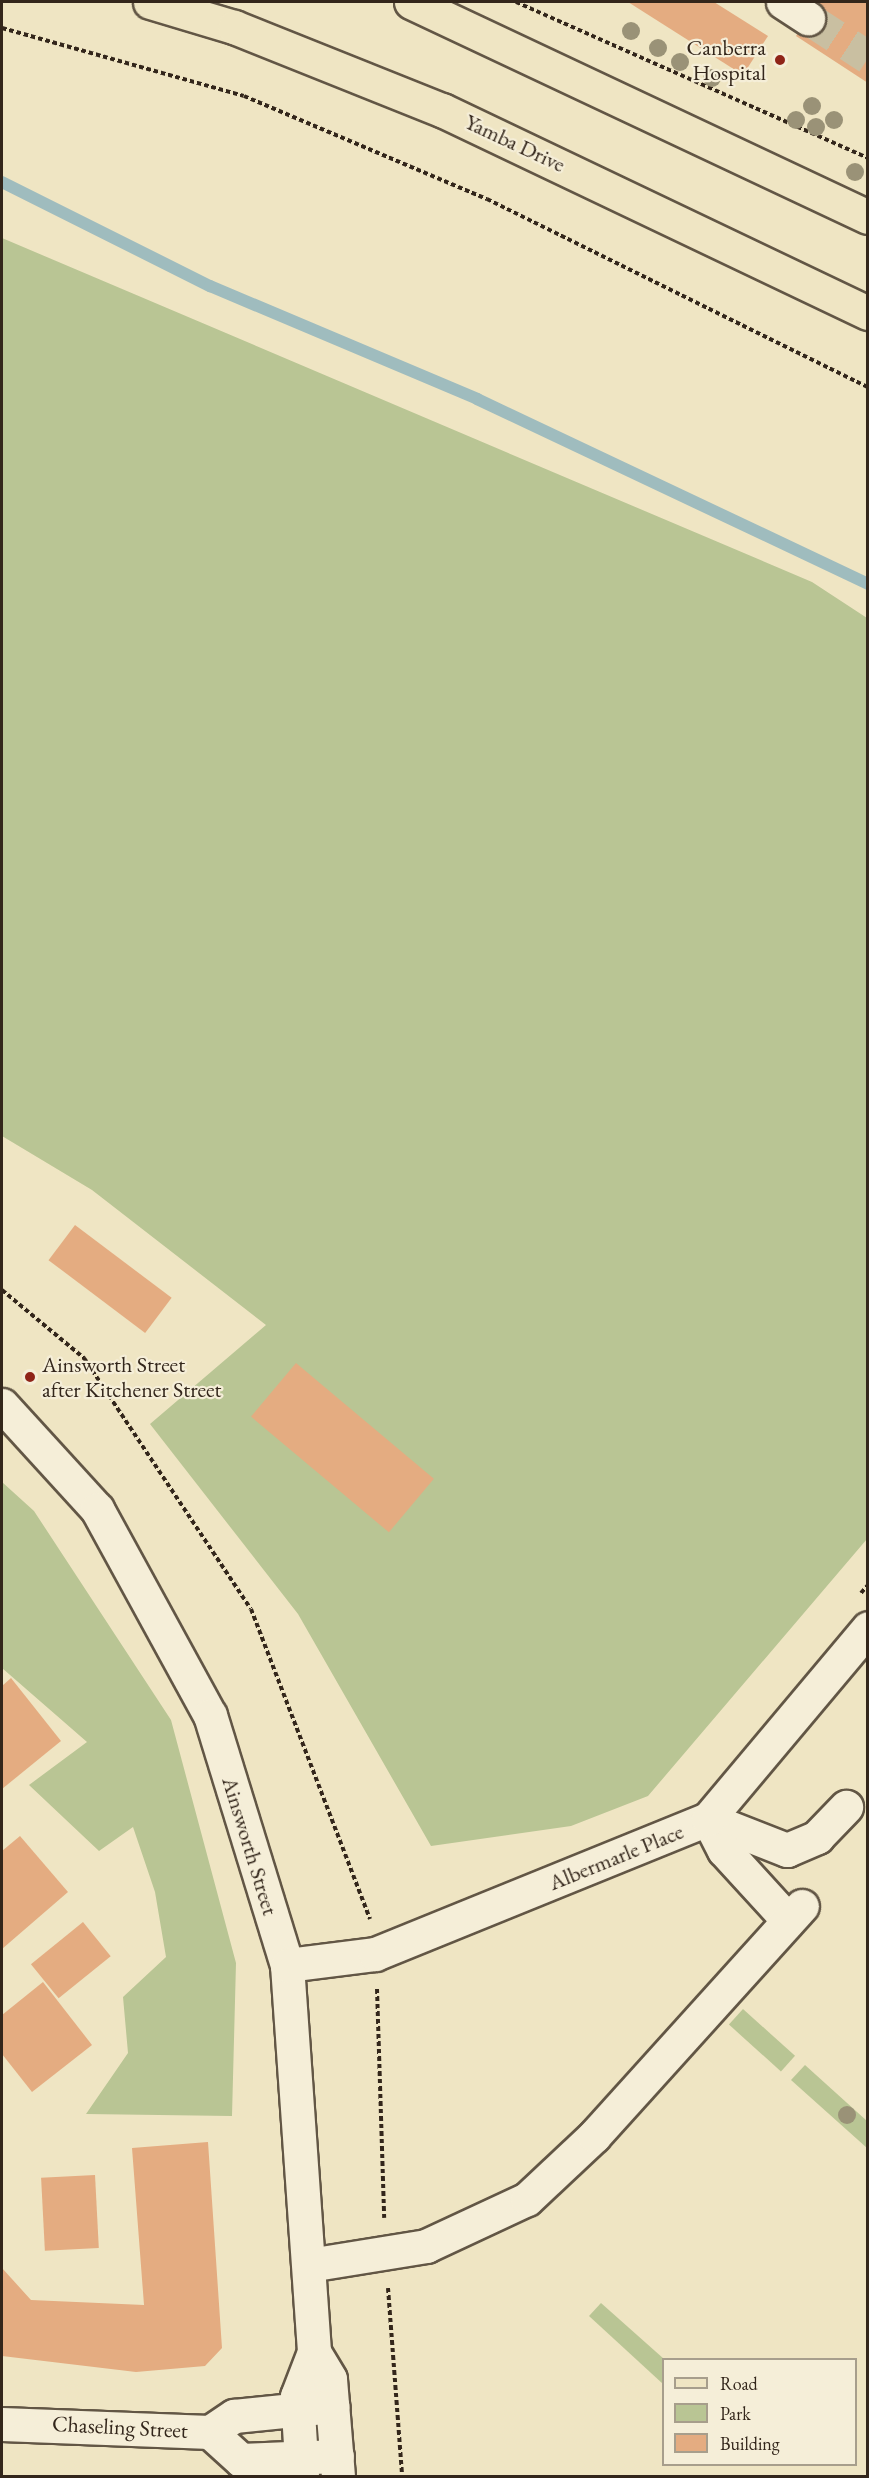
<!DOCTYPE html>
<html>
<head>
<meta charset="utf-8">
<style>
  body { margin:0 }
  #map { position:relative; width:869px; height:2478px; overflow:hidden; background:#efe5c3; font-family:"EB Garamond",serif }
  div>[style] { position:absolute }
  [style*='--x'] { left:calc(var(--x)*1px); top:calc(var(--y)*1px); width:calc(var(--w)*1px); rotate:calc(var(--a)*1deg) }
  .green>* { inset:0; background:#b9c594; transform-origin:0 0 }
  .stream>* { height:12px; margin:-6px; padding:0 6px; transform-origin:6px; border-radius:6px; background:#9fbcbe }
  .building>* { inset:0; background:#e4ac81; transform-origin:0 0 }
  .minor-tunnel>* { height:33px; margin-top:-16.5px; transform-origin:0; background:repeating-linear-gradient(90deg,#c9bfa1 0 33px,transparent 0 49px) }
  .path>* { height:4px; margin-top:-2px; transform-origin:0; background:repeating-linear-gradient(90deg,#33261b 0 4.5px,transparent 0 7.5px) }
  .roads { filter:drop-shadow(2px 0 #625645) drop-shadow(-2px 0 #625645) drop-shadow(0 2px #625645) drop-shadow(0 -2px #625645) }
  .minor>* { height:33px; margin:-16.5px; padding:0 16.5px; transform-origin:16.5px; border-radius:16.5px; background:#f5eed8 }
  .major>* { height:33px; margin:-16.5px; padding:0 16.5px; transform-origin:16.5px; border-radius:16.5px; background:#efe5c3 }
  .trees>* { width:18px; height:18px; margin:-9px; border-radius:50%; background:#9a9277 }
  .dots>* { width:16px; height:16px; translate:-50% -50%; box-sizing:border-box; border:3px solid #f5eed8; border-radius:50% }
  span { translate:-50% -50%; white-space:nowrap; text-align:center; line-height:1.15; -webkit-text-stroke:4.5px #f5eed8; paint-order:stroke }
  .poi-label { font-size:22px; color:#33261b }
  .right { translate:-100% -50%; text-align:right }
  .left { translate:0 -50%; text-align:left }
  .street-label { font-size:22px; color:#33261b }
  .frame { position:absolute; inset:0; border:3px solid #33261b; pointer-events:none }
  .legend { position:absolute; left:662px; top:2358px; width:195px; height:108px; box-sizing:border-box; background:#f5eed8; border:2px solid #a79e8c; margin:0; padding:8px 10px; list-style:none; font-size:18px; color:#33261b }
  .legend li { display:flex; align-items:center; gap:12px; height:30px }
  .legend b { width:30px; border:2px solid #a79e8c }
</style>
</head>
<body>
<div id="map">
  <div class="green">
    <div style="clip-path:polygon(2px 238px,812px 582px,867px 618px,867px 1539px,648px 1796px,571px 1826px,431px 1846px,298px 1614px,150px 1424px,266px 1325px,92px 1190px,2px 1136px)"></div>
    <div style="clip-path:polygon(2px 1482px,34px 1511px,171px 1720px,236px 1963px,232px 2116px,86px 2114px,128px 2053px,123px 1997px,166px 1957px,155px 1892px,133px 1827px,99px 1851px,29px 1785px,87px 1742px,2px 1668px)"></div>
    <div style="left:743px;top:2009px;width:70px;height:21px;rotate:42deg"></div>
    <div style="clip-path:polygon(805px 2065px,867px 2121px,867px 2148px,791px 2080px)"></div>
    <div style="clip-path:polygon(601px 2303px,664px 2359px,663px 2384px,589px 2316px)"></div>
  </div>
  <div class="stream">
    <div style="--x:2;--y:182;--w:233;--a:26.6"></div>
    <div style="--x:210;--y:286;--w:290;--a:22.9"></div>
    <div style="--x:477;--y:399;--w:433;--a:25.3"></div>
  </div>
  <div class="building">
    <div style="clip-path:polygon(628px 2px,714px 2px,768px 36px,743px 75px)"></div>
    <div style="clip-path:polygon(819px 2px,868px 2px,868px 83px,796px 36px)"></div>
    <div style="left:75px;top:1225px;width:121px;height:44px;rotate:37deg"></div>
    <div style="left:296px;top:1363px;width:180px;height:70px;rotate:40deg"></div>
    <div style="clip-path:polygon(11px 1678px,61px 1741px,2px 1789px,2px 1686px)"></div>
    <div style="clip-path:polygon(20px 1836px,68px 1892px,2px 1949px,2px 1851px)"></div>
    <div style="left:83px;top:1922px;width:44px;height:67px;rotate:51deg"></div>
    <div style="clip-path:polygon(43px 1982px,92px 2045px,32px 2092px,2px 2054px,2px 2015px)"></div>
    <div style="clip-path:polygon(208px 2142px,222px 2348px,205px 2366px,136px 2372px,2px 2356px,2px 2268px,31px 2300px,144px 2305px,132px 2148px)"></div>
    <div style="left:95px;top:2175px;width:73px;height:54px;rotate:87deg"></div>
  </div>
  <div class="minor-tunnel">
    <div style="--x:808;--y:18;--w:72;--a:33"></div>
  </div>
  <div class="path">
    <div style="--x:516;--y:2;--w:385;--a:23.9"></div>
    <div style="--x:2;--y:28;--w:251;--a:15.7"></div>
    <div style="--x:244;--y:96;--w:264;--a:23"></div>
    <div style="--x:487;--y:199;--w:425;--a:26.3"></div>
    <div style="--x:2;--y:1290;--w:107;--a:39.7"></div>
    <div style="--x:84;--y:1358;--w:301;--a:56.4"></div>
    <div style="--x:251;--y:1609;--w:332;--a:69"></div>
    <div style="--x:861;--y:1593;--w:11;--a:-49"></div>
    <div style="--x:377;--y:1989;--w:229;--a:88.2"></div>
    <div style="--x:388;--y:2288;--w:189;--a:85.7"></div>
  </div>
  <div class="roads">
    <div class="minor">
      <div style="--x:783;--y:2;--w:30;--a:33"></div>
      <div style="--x:2;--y:1405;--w:141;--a:47.6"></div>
      <div style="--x:97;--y:1509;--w:235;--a:61.3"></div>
      <div style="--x:210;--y:1715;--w:262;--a:72.9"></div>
      <div style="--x:287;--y:1965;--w:388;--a:86"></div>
      <div style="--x:314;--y:2352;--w:47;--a:111.1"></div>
      <div style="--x:297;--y:2396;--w:80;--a:86.4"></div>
      <div style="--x:708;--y:1819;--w:85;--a:21.4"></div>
      <div style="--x:787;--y:1850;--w:33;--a:-23"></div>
      <div style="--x:817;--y:1837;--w:42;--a:-46"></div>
      <div style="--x:708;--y:1819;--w:35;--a:63"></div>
      <div style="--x:724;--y:1850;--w:95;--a:47.6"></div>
      <div style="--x:287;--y:1965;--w:89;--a:-7.1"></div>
      <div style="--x:375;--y:1954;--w:359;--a:-22.1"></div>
      <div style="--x:708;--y:1819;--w:249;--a:-50"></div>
      <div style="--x:309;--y:2265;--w:119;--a:-9.2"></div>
      <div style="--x:426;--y:2246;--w:111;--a:-25"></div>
      <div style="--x:527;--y:2199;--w:92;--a:-43.2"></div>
      <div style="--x:594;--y:2136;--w:310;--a:-47.9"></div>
      <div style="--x:314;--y:2352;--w:31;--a:59"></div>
      <div style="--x:330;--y:2379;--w:97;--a:85.3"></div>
      <div style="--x:2;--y:2424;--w:208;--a:2.2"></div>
      <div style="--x:210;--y:2432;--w:29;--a:-34"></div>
      <div style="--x:234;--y:2416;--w:99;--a:-5.8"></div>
      <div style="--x:210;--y:2432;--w:42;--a:42.1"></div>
      <div style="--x:241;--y:2460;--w:96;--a:-2.4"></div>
    </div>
    <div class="major">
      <div style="--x:150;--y:2;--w:88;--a:16.6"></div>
      <div style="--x:234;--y:27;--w:224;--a:21.8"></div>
      <div style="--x:442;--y:110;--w:472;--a:25.5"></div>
      <div style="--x:411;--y:2;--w:505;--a:25.2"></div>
    </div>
  </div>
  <div class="trees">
    <div style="left:631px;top:31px"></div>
    <div style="left:658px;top:48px"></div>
    <div style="left:680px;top:62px"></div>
    <div style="left:712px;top:78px"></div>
    <div style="left:812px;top:106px"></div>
    <div style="left:796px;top:120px"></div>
    <div style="left:834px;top:120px"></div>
    <div style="left:816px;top:127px"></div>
    <div style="left:855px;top:172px"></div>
    <div style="left:847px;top:2115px"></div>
  </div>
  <div class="dots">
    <div style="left:780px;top:60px;background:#8f2418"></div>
    <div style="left:30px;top:1377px;background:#8f2418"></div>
  </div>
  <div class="poi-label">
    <span class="right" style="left:766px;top:60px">Canberra<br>Hospital</span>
    <span class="left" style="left:42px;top:1377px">Ainsworth Street<br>after Kitchener Street</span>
  </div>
  <div class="street-label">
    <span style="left:515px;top:143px;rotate:25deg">Yamba Drive</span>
    <span style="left:250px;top:1846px;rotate:73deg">Ainsworth Street</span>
    <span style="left:616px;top:1857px;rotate:-22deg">Albermarle Place</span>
    <span style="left:120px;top:2427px;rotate:3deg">Chaseling Street</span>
  </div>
  <div class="frame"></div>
  <ul class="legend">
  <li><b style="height:8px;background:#efe5c3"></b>Road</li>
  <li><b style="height:16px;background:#b9c594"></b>Park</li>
  <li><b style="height:16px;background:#e4ac81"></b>Building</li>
  </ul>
</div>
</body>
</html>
